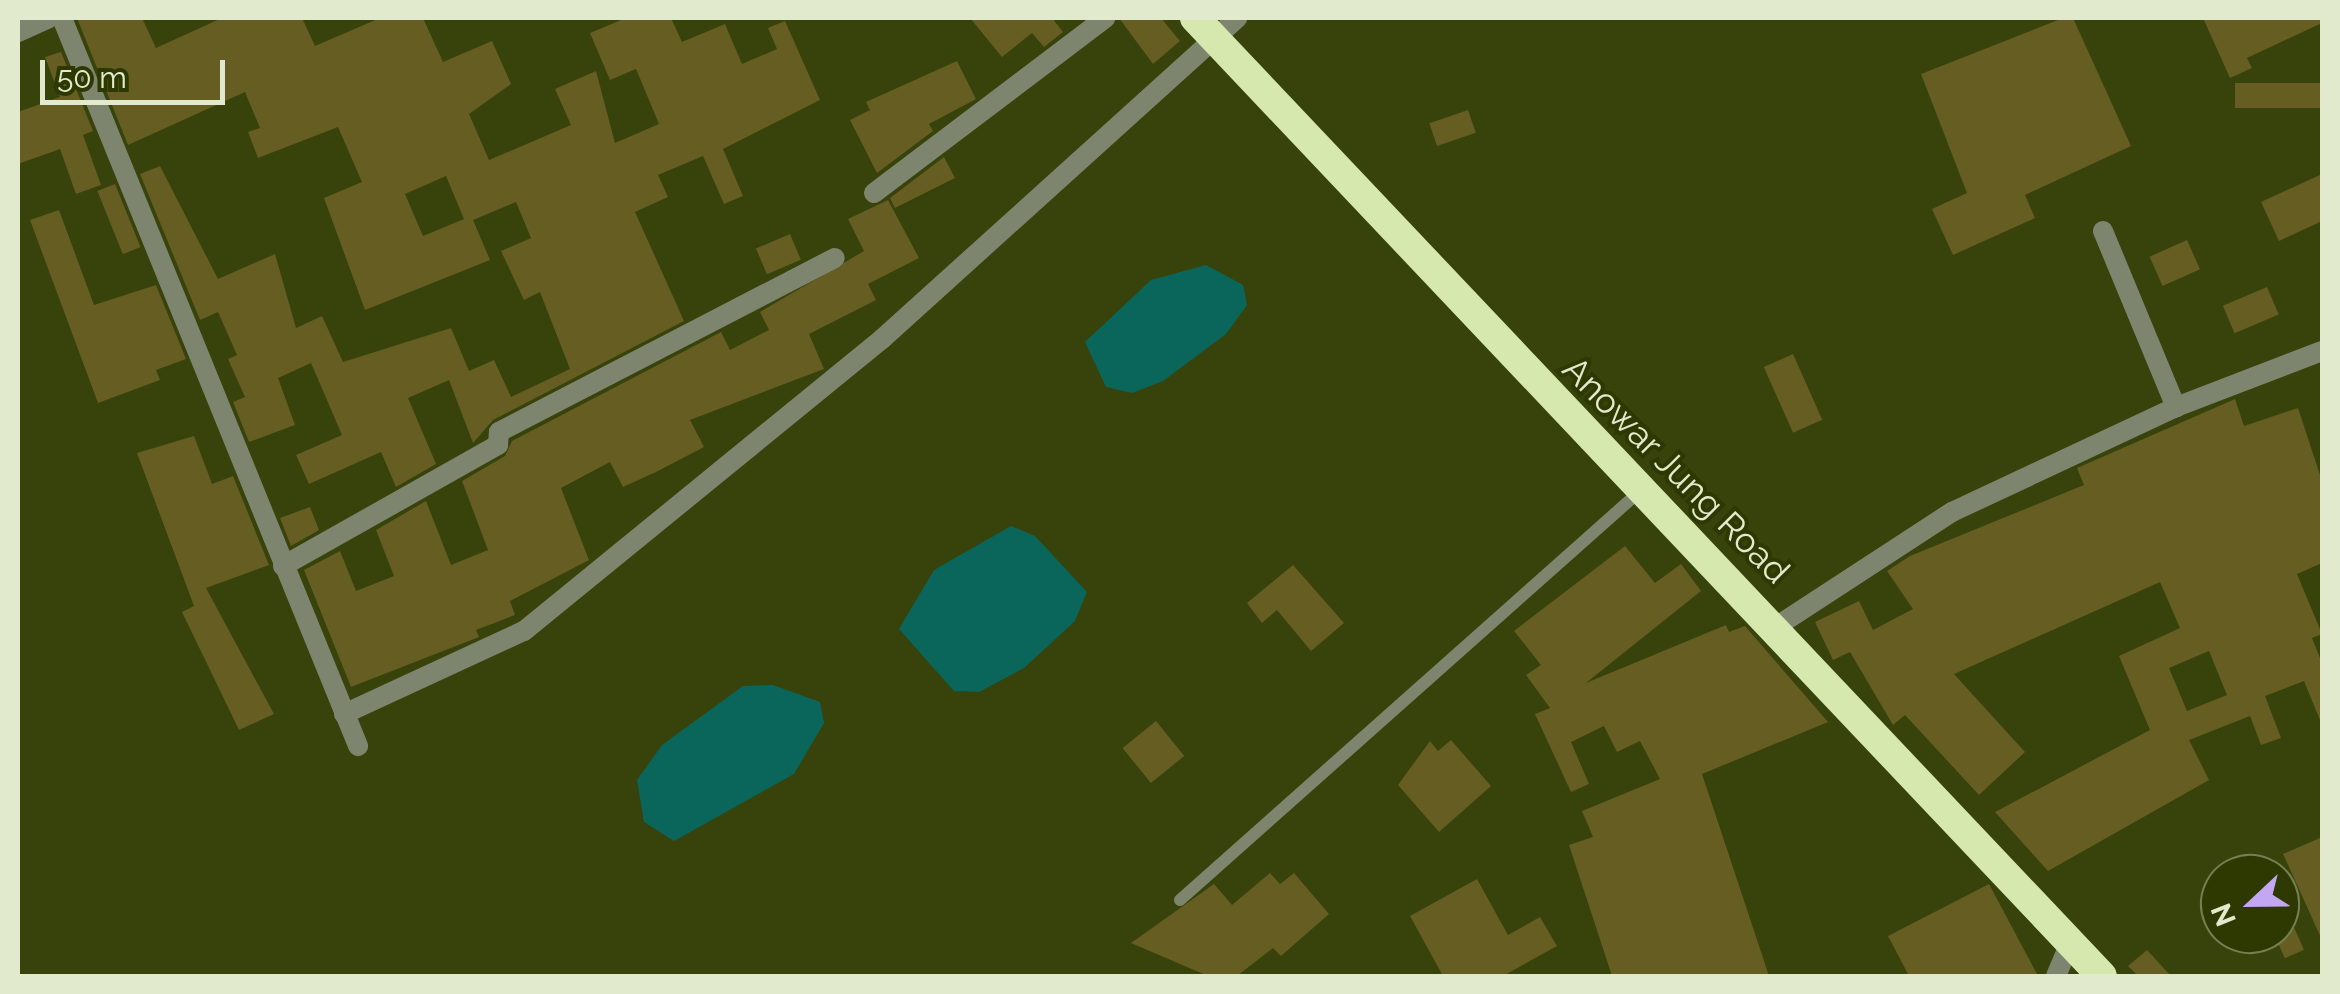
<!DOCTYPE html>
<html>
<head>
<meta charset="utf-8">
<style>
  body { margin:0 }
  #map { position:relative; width:2340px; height:994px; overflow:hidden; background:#37430b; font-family:Raleway,sans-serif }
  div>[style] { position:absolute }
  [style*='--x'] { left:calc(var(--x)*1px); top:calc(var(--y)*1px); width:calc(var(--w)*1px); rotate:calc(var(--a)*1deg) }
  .water>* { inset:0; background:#0a665b }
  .building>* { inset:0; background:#655d21; transform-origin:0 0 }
  .lane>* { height:12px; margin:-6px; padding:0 6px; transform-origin:6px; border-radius:6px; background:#7e856e }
  .street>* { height:20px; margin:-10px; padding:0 10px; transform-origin:10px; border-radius:10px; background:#7e856e }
  .highway>* { height:30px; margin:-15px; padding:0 15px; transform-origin:15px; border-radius:15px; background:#d7e8ae }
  span { translate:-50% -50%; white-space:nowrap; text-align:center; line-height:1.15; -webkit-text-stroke:8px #2d3900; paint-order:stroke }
  .street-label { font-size:35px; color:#e1eacd }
  .frame { position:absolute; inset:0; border:20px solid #e1eacd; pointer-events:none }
  .north { position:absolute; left:2200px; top:854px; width:100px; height:100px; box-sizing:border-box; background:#2d3900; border:2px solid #758052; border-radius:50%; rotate:248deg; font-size:28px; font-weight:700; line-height:40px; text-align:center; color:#e1eacd }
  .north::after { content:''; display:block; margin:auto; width:35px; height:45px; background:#c3a7f2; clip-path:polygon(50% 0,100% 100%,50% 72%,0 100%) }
  .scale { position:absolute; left:40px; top:60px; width:185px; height:45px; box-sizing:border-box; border:5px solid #e1eacd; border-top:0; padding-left:12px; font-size:30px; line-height:35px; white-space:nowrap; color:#e1eacd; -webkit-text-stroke:8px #2d3900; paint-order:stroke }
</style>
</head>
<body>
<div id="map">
  <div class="water">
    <div style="clip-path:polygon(1206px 265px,1243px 285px,1247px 305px,1226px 334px,1163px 381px,1132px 393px,1106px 387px,1085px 342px,1151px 280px)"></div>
    <div style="clip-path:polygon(1011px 526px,1035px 536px,1087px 592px,1075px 621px,1024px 668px,979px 692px,954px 691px,899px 629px,934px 570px)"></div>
    <div style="clip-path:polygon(773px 685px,820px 702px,824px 723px,794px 774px,674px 841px,644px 822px,637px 780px,662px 745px,743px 686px)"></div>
  </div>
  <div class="building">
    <div style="clip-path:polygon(evenodd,77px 18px,142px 18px,156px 48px,222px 18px,302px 18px,315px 46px,380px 18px,423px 18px,443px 62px,492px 41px,511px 84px,469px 114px,489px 160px,571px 125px,555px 89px,596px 71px,615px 143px,659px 124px,636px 69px,610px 80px,590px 33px,626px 18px,671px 18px,682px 42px,725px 24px,742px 64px,777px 49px,768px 28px,785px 21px,820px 100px,723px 149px,743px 196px,724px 204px,703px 156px,658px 175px,668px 197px,635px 212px,684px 321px,493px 420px,473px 443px,449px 380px,408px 398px,436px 464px,396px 487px,381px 452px,309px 484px,296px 455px,342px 435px,311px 363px,278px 378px,295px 425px,249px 442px,233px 402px,245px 397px,228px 359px,237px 355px,218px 312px,200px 320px,140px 174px,160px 166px,218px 279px,275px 254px,296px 328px,322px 316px,343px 362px,451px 328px,469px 371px,494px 360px,511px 397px,570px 369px,540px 292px,524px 300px,501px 251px,531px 238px,516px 202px,473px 220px,490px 260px,365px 310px,324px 198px,362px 182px,338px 127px,258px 158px,248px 132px,260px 128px,245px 92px,128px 145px,77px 18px,446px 176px,464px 219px,423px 236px,405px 194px,446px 176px)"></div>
    <div style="clip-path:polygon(970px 18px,1052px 18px,1063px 32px,1044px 47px,1032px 33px,1002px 57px)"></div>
    <div style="clip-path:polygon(1119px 18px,1161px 18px,1180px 41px,1153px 64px)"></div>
    <div style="clip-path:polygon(2063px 18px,2073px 18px,2131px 146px,2025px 195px,2035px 218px,1953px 255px,1932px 209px,1967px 193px,1921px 74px)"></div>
    <div style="clip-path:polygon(2203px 18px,2322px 18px,2322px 23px,2247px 58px,2252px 68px,2230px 78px)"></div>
    <div style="clip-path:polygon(61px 52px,93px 131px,83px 135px,101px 185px,76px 194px,60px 149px,18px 164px,18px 112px,60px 97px,45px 57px)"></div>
    <div style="clip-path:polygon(957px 61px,976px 99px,929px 124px,933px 131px,877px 173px,850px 120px,870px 110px,866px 102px)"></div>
    <div style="left:2322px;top:83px;width:25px;height:87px;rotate:90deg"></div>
    <div style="left:1468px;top:110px;width:24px;height:41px;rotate:71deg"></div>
    <div style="clip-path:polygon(944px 157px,955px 178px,895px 208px,890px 198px)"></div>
    <div style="clip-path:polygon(2322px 174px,2322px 221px,2279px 241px,2261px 202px)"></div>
    <div style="left:115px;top:184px;width:68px;height:19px;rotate:68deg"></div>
    <div style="clip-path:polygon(888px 200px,919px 258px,868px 284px,876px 300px,809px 334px,824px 369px,690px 420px,704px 447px,656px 472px,623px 487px,610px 462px,561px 488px,589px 560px,510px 601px,515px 615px,476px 630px,479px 637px,351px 687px,304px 570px,340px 551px,356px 591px,394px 576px,376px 530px,426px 501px,451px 565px,488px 550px,462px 481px,505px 456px,512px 441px,721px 332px,730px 350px,769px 330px,760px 312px,864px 251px,848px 219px)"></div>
    <div style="clip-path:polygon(59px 210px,94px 305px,156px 285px,186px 359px,156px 370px,160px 380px,98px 403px,30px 220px)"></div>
    <div style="left:790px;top:234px;width:28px;height:37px;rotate:67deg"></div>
    <div style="left:2187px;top:240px;width:32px;height:41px;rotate:66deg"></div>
    <div style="left:2267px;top:287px;width:30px;height:48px;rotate:67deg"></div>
    <div style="left:1793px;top:354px;width:72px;height:32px;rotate:66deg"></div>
    <div style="clip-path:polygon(evenodd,2235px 399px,2244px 426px,2298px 408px,2322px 481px,2322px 563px,2297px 574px,2322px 634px,2312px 638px,2322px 663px,2322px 725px,2304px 681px,2265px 696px,2281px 738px,2261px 745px,2250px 716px,2189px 740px,2209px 780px,2048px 871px,1995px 812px,2150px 730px,2119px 656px,2180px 628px,2160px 582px,1954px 674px,2025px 752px,1979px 795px,1905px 715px,1893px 725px,1850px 652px,1833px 660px,1815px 622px,1859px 601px,1873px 630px,1913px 609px,1887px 571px,1910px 556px,2084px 485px,2077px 468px,2235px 399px,2209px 651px,2227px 695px,2187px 711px,2169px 668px,2209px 651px)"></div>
    <div style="clip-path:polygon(194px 436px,212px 484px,233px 476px,269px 565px,206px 588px,274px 714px,239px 730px,182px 612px,194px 606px,137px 453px)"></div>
    <div style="clip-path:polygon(310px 507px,319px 530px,291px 546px,280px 518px)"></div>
    <div style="clip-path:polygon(1625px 546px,1655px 583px,1681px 564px,1701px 591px,1586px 683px,1726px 625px,1729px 632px,1745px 626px,1828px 722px,1702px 774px,1769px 976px,1612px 976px,1569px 845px,1593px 837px,1582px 811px,1660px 779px,1640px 741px,1617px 752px,1604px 726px,1571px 742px,1589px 784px,1571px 792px,1535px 714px,1550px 708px,1526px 675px,1541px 665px,1514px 631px)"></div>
    <div style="clip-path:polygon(1293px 565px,1344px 623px,1311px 651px,1277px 610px,1262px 623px,1247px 603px)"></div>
    <div style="left:1156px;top:721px;width:45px;height:43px;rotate:51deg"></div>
    <div style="clip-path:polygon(1451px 740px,1491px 786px,1439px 832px,1398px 785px,1430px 741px,1438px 751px)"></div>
    <div style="clip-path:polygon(2322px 837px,2322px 940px,2283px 854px)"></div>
    <div style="clip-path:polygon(1270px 873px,1280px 884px,1294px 873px,1329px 914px,1281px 956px,1273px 948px,1237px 976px,1208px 976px,1131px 943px,1214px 884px,1232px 905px)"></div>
    <div style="clip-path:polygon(1477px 879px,1508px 935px,1540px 917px,1557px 946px,1503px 976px,1443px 976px,1410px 916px)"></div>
    <div style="clip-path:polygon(1989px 884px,2038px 976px,1909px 976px,1888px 936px)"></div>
    <div style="left:2293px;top:925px;width:27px;height:21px;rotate:66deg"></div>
    <div style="clip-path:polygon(2147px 950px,2171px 976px,2138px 976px,2128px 966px)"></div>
  </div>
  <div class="lane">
    <div style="--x:1180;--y:900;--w:614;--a:-41.63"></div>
  </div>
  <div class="street">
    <div style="--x:62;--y:18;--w:786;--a:67.87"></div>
    <div style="--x:18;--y:32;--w:34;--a:-24"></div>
    <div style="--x:874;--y:193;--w:290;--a:-37.1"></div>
    <div style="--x:2103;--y:231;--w:191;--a:67.5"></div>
    <div style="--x:283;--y:566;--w:247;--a:-29.4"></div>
    <div style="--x:498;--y:445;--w:13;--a:-86"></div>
    <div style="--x:499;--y:432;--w:378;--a:-27.4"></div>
    <div style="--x:1777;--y:626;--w:209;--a:-33.1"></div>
    <div style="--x:1952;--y:512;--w:247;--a:-25.1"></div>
    <div style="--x:2176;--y:407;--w:156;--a:-21"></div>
    <div style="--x:344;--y:714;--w:198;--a:-24.8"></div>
    <div style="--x:524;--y:631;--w:462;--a:-39.2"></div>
    <div style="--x:882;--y:339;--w:479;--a:-42.1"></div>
    <div style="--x:2056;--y:976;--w:36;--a:-67"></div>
  </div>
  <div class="highway">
    <div style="--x:1195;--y:18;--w:1319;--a:46.57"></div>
  </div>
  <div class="street-label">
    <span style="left:1676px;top:470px;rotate:45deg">Anowar Jung Road</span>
  </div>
  <div class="frame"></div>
  <div class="north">N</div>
  <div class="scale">50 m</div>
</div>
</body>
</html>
